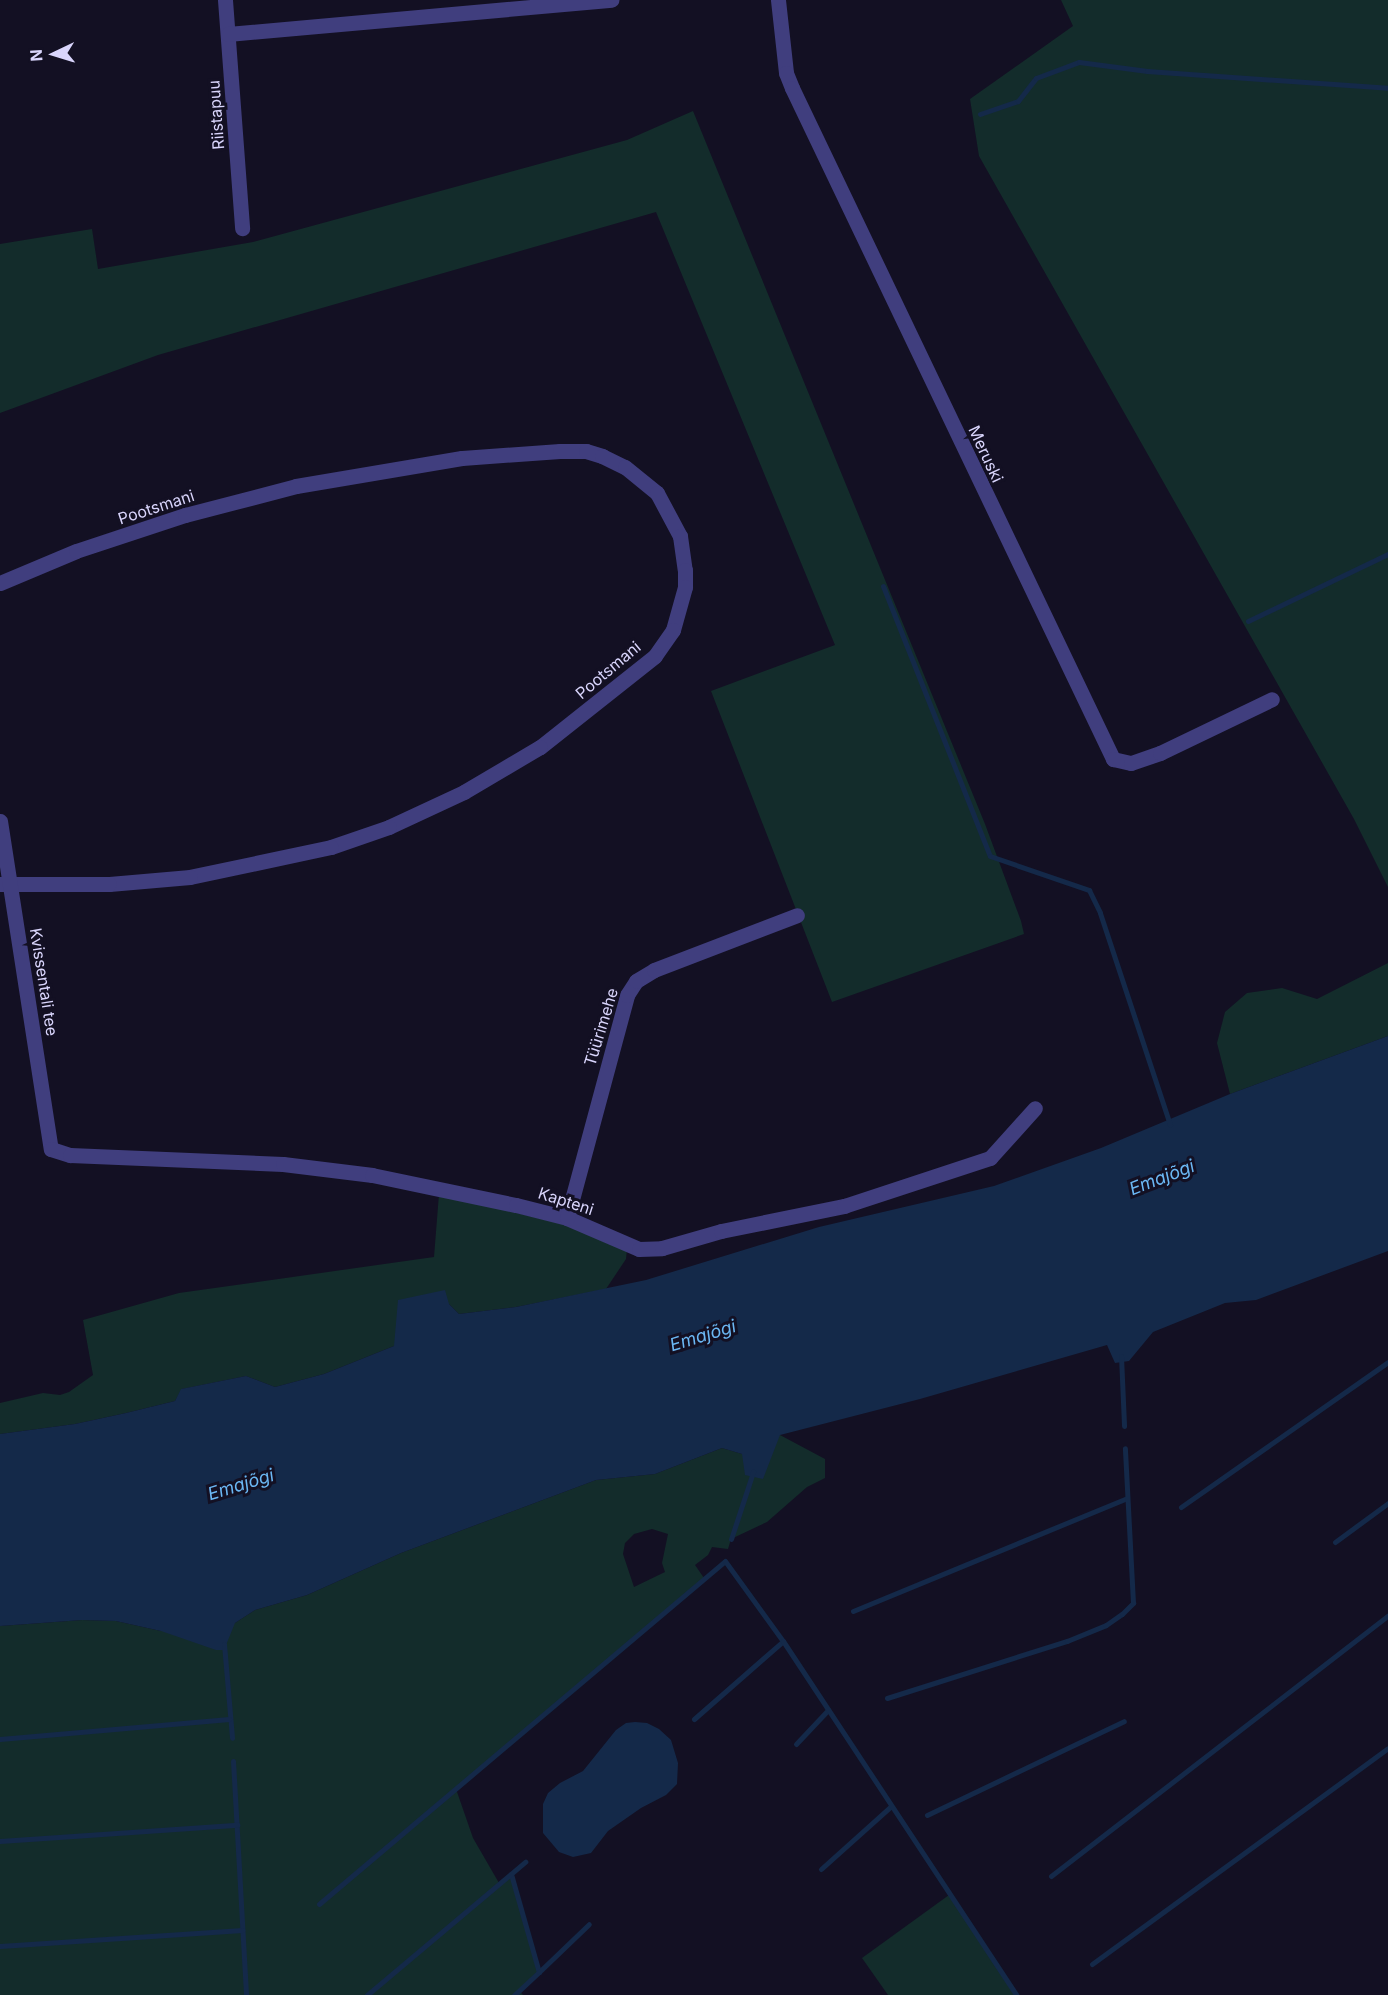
<!DOCTYPE html>
<html>
<head>
<meta charset="utf-8">
<style>
  body { margin:0 }
  #map { position:relative; width:1388px; height:1995px; overflow:hidden; background:#131023; font-family:Inter,sans-serif }
  div>[style] { position:absolute }
  [style*='--x'] { left:calc(var(--x)*1px); top:calc(var(--y)*1px); width:calc(var(--w)*1px); rotate:calc(var(--a)*1deg) }
  .green>* { inset:0; background:#132c2b }
  .water>* { inset:0; background:#142949 }
  .stream>* { height:5px; margin:-2.5px; padding:0 2.5px; transform-origin:2.5px; border-radius:2.5px; background:#142949 }
  .minor>* { height:15px; margin:-7.5px; padding:0 7.5px; transform-origin:7.5px; border-radius:7.5px; background:#403e7e }
  span { translate:-50% -50%; white-space:nowrap; text-align:center; line-height:1.15; -webkit-text-stroke:6px #131023; paint-order:stroke }
  .street-label { font-size:16px; color:#d9d5fc }
  .water-label { font-size:18px; color:#6bb7f4; font-style:italic }
  .north { position:absolute; left:24px; top:24px; width:60px; height:60px; -webkit-text-stroke:4px #131023; paint-order:stroke; rotate:266deg; font-size:16px; font-weight:700; line-height:24px; text-align:center; color:#d9d5fc }
  .north::after { content:''; display:block; margin:auto; width:21px; height:27px; background:#d9d5fc; clip-path:polygon(50% 0,100% 100%,50% 72%,0 100%) }
</style>
</head>
<body>
<div id="map">
  <div class="green">
    <div style="clip-path:polygon(1061px 0,1388px 0,1388px 887px,1354px 819px,979px 156px,970px 99px,1073px 26px)"></div>
    <div style="clip-path:polygon(693px 111px,985px 824px,1021px 921px,1024px 934px,832px 1002px,711px 691px,835px 645px,656px 212px,158px 355px,0 413px,0 244px,92px 229px,98px 269px,253px 242px,627px 140px)"></div>
    <div style="clip-path:polygon(1388px 963px,1388px 1036px,1230px 1094px,1217px 1043px,1225px 1012px,1247px 993px,1282px 988px,1317px 999px)"></div>
    <div style="clip-path:polygon(439px 1194px,562px 1224px,627px 1249px,626px 1259px,606px 1289px,516px 1307px,459px 1314px,449px 1304px,394px 1346px,324px 1374px,275px 1387px,246px 1376px,182px 1389px,175px 1401px,126px 1413px,75px 1424px,0 1434px,0 1403px,43px 1393px,60px 1395px,69px 1392px,93px 1375px,83px 1320px,179px 1293px,434px 1257px)"></div>
    <div style="clip-path:polygon(evenodd,780px 1435px,825px 1459px,825px 1478px,807px 1487px,767px 1522px,731px 1539px,728px 1549px,712px 1547px,708px 1555px,695px 1565px,704px 1578px,456px 1789px,473px 1838px,499px 1883px,511px 1874px,539px 1972px,519px 1990px,523px 1995px,0 1995px,0 1626px,82px 1620px,116px 1621px,161px 1631px,235px 1623px,255px 1610px,307px 1595px,401px 1553px,596px 1480px,655px 1474px,722px 1448px,742px 1454px,780px 1435px,652px 1529px,668px 1534px,662px 1563px,665px 1572px,634px 1587px,623px 1554px,625px 1543px,634px 1534px,652px 1529px)"></div>
    <div style="clip-path:polygon(949px 1895px,1016px 1995px,888px 1995px,862px 1958px)"></div>
  </div>
  <div class="water">
    <div style="clip-path:polygon(1388px 1036px,1388px 1251px,1256px 1300px,1225px 1303px,1153px 1332px,1129px 1361px,1115px 1363px,1107px 1345px,920px 1399px,780px 1435px,763px 1479px,745px 1475px,742px 1454px,722px 1448px,655px 1474px,596px 1480px,401px 1553px,307px 1595px,255px 1610px,235px 1623px,224px 1650px,216px 1650px,161px 1631px,116px 1621px,82px 1620px,0 1626px,0 1434px,75px 1424px,126px 1413px,175px 1401px,181px 1389px,246px 1376px,275px 1387px,324px 1374px,394px 1346px,398px 1300px,445px 1290px,449px 1304px,459px 1314px,516px 1307px,646px 1280px,819px 1227px,994px 1186px,1101px 1148px,1230px 1094px)"></div>
    <div style="clip-path:polygon(635px 1722px,647px 1723px,659px 1729px,671px 1740px,678px 1763px,677px 1784px,666px 1795px,641px 1808px,608px 1831px,591px 1853px,573px 1857px,559px 1852px,543px 1833px,543px 1804px,548px 1793px,560px 1783px,583px 1771px,616px 1730px,626px 1723px)"></div>
  </div>
  <div class="stream">
    <div style="--x:980;--y:114;--w:40;--a:-18.9"></div>
    <div style="--x:1018;--y:101;--w:29;--a:-52"></div>
    <div style="--x:1036;--y:78;--w:46;--a:-20.4"></div>
    <div style="--x:1079;--y:62;--w:69;--a:7.5"></div>
    <div style="--x:1147;--y:71;--w:242;--a:4"></div>
    <div style="--x:883;--y:586;--w:290;--a:68.4"></div>
    <div style="--x:990;--y:856;--w:105;--a:19"></div>
    <div style="--x:1089;--y:890;--w:25;--a:64"></div>
    <div style="--x:1100;--y:913;--w:223;--a:71.7"></div>
    <div style="--x:1248;--y:621;--w:155;--a:-25.6"></div>
    <div style="--x:1121;--y:1356;--w:70;--a:87.5"></div>
    <div style="--x:1181;--y:1507;--w:253;--a:-35"></div>
    <div style="--x:731;--y:1539;--w:71;--a:-71.8"></div>
    <div style="--x:1335;--y:1542;--w:66;--a:-36.3"></div>
    <div style="--x:853;--y:1611;--w:296;--a:-22.4"></div>
    <div style="--x:224;--y:1644;--w:94;--a:85.1"></div>
    <div style="--x:887;--y:1698;--w:189;--a:-17.6"></div>
    <div style="--x:1067;--y:1641;--w:42;--a:-22.3"></div>
    <div style="--x:1106;--y:1625;--w:19;--a:-35"></div>
    <div style="--x:1122;--y:1614;--w:16;--a:-45"></div>
    <div style="--x:1133;--y:1603;--w:155;--a:-93"></div>
    <div style="--x:694;--y:1719;--w:118;--a:-41.2"></div>
    <div style="--x:0;--y:1739;--w:230;--a:-5"></div>
    <div style="--x:796;--y:1744;--w:47;--a:-46.7"></div>
    <div style="--x:233;--y:1761;--w:234;--a:86.8"></div>
    <div style="--x:927;--y:1815;--w:218;--a:-25.5"></div>
    <div style="--x:0;--y:1841;--w:238;--a:-3.9"></div>
    <div style="--x:821;--y:1869;--w:93;--a:-41.9"></div>
    <div style="--x:511;--y:1874;--w:102;--a:74.1"></div>
    <div style="--x:539;--y:1972;--w:34;--a:137"></div>
    <div style="--x:1051;--y:1876;--w:426;--a:-37.7"></div>
    <div style="--x:319;--y:1904;--w:531;--a:-40.19"></div>
    <div style="--x:725;--y:1561;--w:99;--a:54.1"></div>
    <div style="--x:783;--y:1641;--w:424;--a:56.6"></div>
    <div style="--x:0;--y:1946;--w:243;--a:-3.8"></div>
    <div style="--x:1092;--y:1964;--w:366;--a:-36.1"></div>
    <div style="--x:539;--y:1972;--w:69;--a:-43.8"></div>
    <div style="--x:367;--y:1995;--w:207;--a:-40.1"></div>
  </div>
  <div class="minor">
    <div style="--x:225;--y:0;--w:229;--a:85.7"></div>
    <div style="--x:778;--y:0;--w:73;--a:83.7"></div>
    <div style="--x:786;--y:73;--w:16;--a:68"></div>
    <div style="--x:792;--y:88;--w:744;--a:64.43"></div>
    <div style="--x:1113;--y:759;--w:18;--a:13"></div>
    <div style="--x:1131;--y:763;--w:31;--a:-19"></div>
    <div style="--x:1160;--y:753;--w:124;--a:-25.7"></div>
    <div style="--x:228;--y:34;--w:385;--a:-5.1"></div>
    <div style="--x:0;--y:583;--w:82;--a:-22.8"></div>
    <div style="--x:76;--y:551;--w:115;--a:-18.3"></div>
    <div style="--x:185;--y:515;--w:115;--a:-14.6"></div>
    <div style="--x:296;--y:486;--w:168;--a:-9.6"></div>
    <div style="--x:462;--y:458;--w:98;--a:-4.1"></div>
    <div style="--x:560;--y:451;--w:26;--a:0"></div>
    <div style="--x:586;--y:451;--w:17;--a:17"></div>
    <div style="--x:602;--y:456;--w:25;--a:26"></div>
    <div style="--x:625;--y:467;--w:41;--a:39.1"></div>
    <div style="--x:657;--y:493;--w:49;--a:61.9"></div>
    <div style="--x:680;--y:536;--w:34;--a:82"></div>
    <div style="--x:685;--y:570;--w:17;--a:90"></div>
    <div style="--x:685;--y:587;--w:45;--a:105.6"></div>
    <div style="--x:673;--y:630;--w:32;--a:125"></div>
    <div style="--x:655;--y:656;--w:147;--a:141.6"></div>
    <div style="--x:540;--y:747;--w:88;--a:149.4"></div>
    <div style="--x:464;--y:792;--w:83;--a:155"></div>
    <div style="--x:389;--y:827;--w:61;--a:161"></div>
    <div style="--x:331;--y:847;--w:144;--a:168"></div>
    <div style="--x:190;--y:877;--w:81;--a:175.1"></div>
    <div style="--x:109;--y:884;--w:109;--a:180"></div>
    <div style="--x:0;--y:821;--w:332;--a:81.2"></div>
    <div style="--x:51;--y:1149;--w:20;--a:18"></div>
    <div style="--x:70;--y:1155;--w:213;--a:2.4"></div>
    <div style="--x:283;--y:1164;--w:90;--a:7"></div>
    <div style="--x:372;--y:1175;--w:147;--a:11.8"></div>
    <div style="--x:516;--y:1205;--w:53;--a:14.3"></div>
    <div style="--x:567;--y:1218;--w:78;--a:23.3"></div>
    <div style="--x:639;--y:1249;--w:23;--a:-2"></div>
    <div style="--x:662;--y:1248;--w:61;--a:-16.1"></div>
    <div style="--x:721;--y:1231;--w:126;--a:-11.5"></div>
    <div style="--x:844;--y:1206;--w:154;--a:-18.2"></div>
    <div style="--x:990;--y:1158;--w:67;--a:-48"></div>
    <div style="--x:567;--y:1218;--w:231;--a:-74.9"></div>
    <div style="--x:627;--y:995;--w:17;--a:-57"></div>
    <div style="--x:636;--y:981;--w:21;--a:-31"></div>
    <div style="--x:654;--y:970;--w:153;--a:-21"></div>
  </div>
  <div class="street-label">
    <span style="left:216px;top:115px;rotate:-94deg">Riistapuu</span>
    <span style="left:986px;top:454px;rotate:65deg">Meruski</span>
    <span style="left:156px;top:507px;rotate:-18deg">Pootsmani</span>
    <span style="left:608px;top:670px;rotate:-40deg">Pootsmani</span>
    <span style="left:44px;top:982px;rotate:81deg">Kvissentali tee</span>
    <span style="left:601px;top:1027px;rotate:-73deg">Tüürimehe</span>
    <span style="left:566px;top:1201px;rotate:18deg">Kapteni</span>
  </div>
  <div class="water-label">
    <span style="left:1162px;top:1178px;rotate:-21deg">Emajõgi</span>
    <span style="left:703px;top:1336px;rotate:-17deg">Emajõgi</span>
    <span style="left:241px;top:1485px;rotate:-17deg">Emajõgi</span>
  </div>
  <div class="north">N</div>
</div>
</body>
</html>
